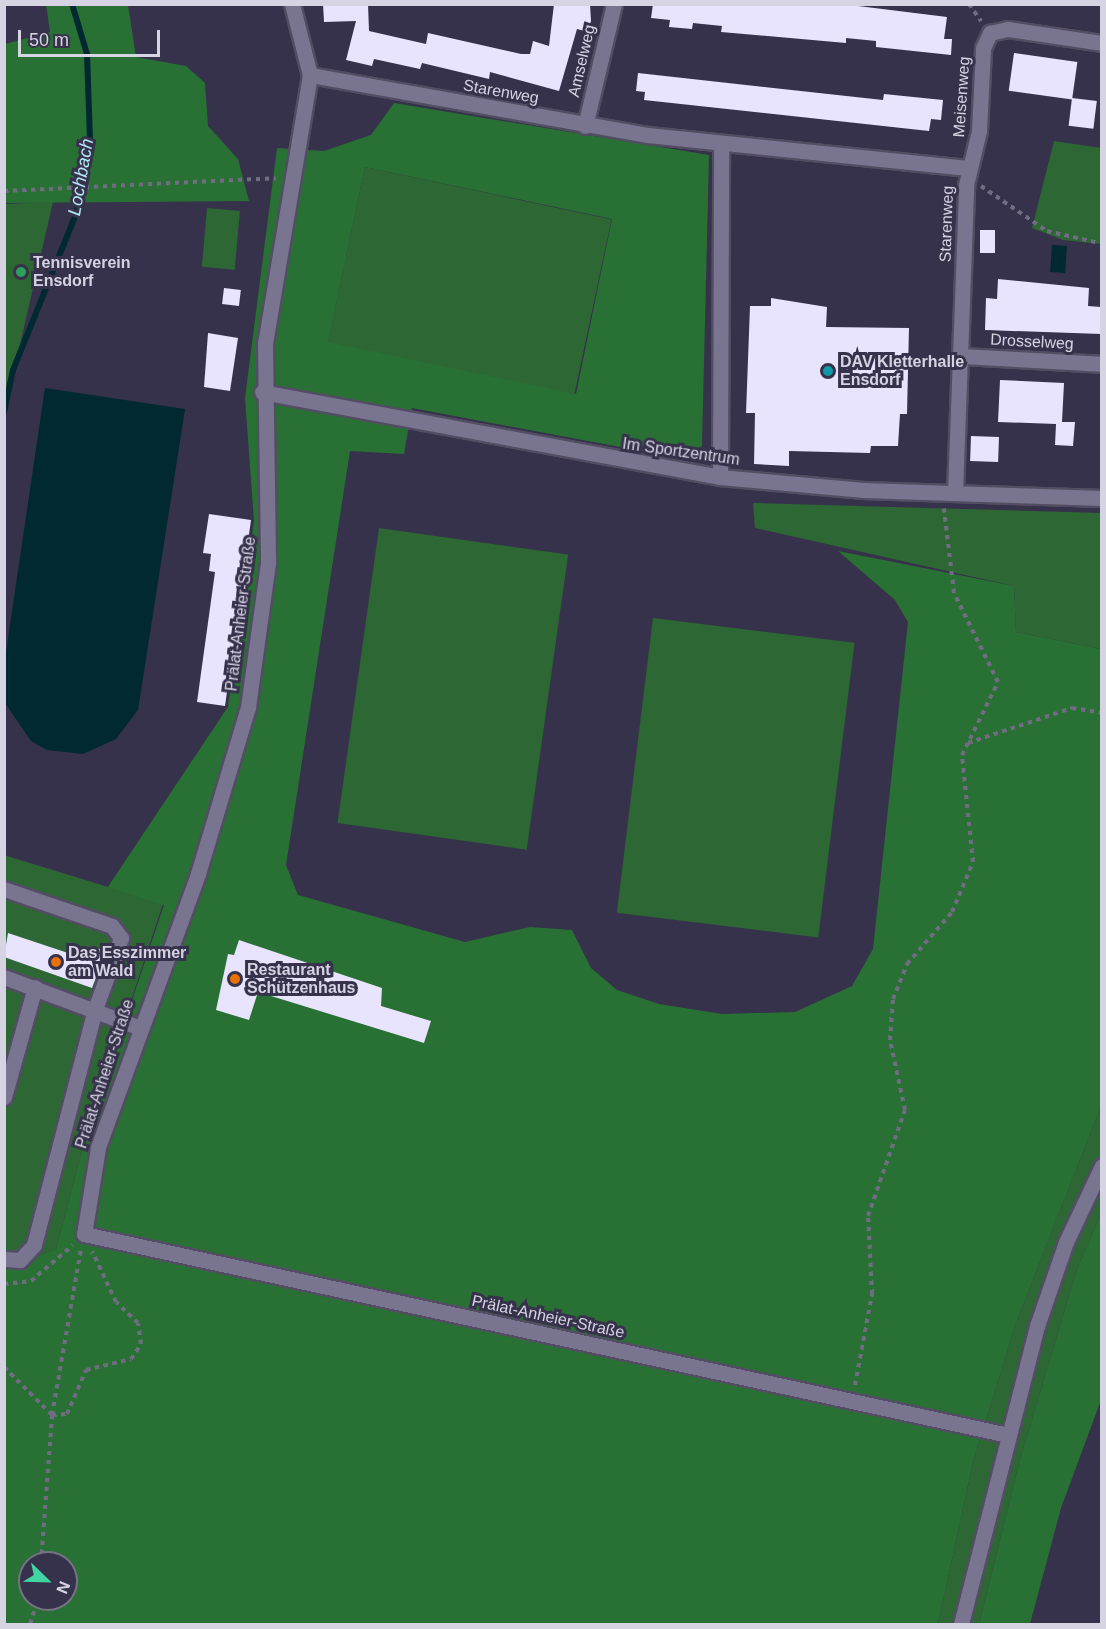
<!DOCTYPE html>
<html>
<head>
<meta charset="utf-8">
<style>
  body { margin:0 }
  #map { position:relative; width:1106px; height:1629px; overflow:hidden; background:#37324b; font-family:Helvetica,sans-serif }
  div>[style] { position:absolute }
  [style*='--x'] { left:calc(var(--x)*1px); top:calc(var(--y)*1px); width:calc(var(--w)*1px); rotate:calc(var(--a)*1deg) }
  .green>* { inset:0; background:#2d6734; transform-origin:0 0 }
  .forest>* { inset:0; background:#297034 }
  .water>* { inset:0; background:#002931; transform-origin:0 0 }
  .stream>* { height:6px; margin:-3px; padding:0 3px; transform-origin:3px; border-radius:3px; background:#002931 }
  .building>* { inset:0; background:#e8e4fe; transform-origin:0 0 }
  .path>* { height:4px; margin-top:-2px; transform-origin:0; background:repeating-linear-gradient(90deg,#706c82 0 4.5px,transparent 0 9px) }
  .roads { filter:drop-shadow(2px 0 #524d62) drop-shadow(-2px 0 #524d62) drop-shadow(0 2px #524d62) drop-shadow(0 -2px #524d62) }
  .minor>* { height:15px; margin:-7.5px; padding:0 7.5px; transform-origin:7.5px; border-radius:7.5px; background:#797490 }
  .dots>* { width:16px; height:16px; translate:-50% -50%; box-sizing:border-box; border:3px solid #37324b; border-radius:50% }
  span { translate:-50% -50%; white-space:nowrap; text-align:center; line-height:1.15; -webkit-text-stroke:6px #37324b; paint-order:stroke }
  .street-label { font-size:16px; color:#d6d3e3 }
  .poi-label { font-size:16px; color:#d6d3e3; font-weight:700 }
  .left { translate:0 -50%; text-align:left }
  .water-label { font-size:18px; color:#b1e8f5; font-style:italic }
  .frame { position:absolute; inset:0; border:6px solid #d6d3e3; pointer-events:none }
  .north { position:absolute; left:18px; top:1551px; width:60px; height:60px; box-sizing:border-box; background:#37324b; border:2px solid #777288; border-radius:50%; rotate:113deg; font-size:16px; font-weight:700; line-height:24px; text-align:center; color:#d6d3e3 }
  .north::after { content:''; display:block; margin:auto; width:21px; height:27px; background:#40d4a2; clip-path:polygon(50% 0,100% 100%,50% 72%,0 100%) }
  .scale { position:absolute; left:18px; top:30px; width:142px; height:27px; box-sizing:border-box; border:3px solid #d6d3e3; border-top:0; padding-left:8px; font-size:18px; line-height:21px; white-space:nowrap; color:#d6d3e3; -webkit-text-stroke:4px #37324b; paint-order:stroke }
</style>
</head>
<body>
<div id="map">
  <div class="green">
    <div style="clip-path:polygon(1054px 141px,1101px 148px,1101px 244px,1063px 240px,1032px 228px)"></div>
    <div style="left:365px;top:167px;width:252px;height:180px;rotate:12deg"></div>
    <div style="clip-path:polygon(53px 202px,21px 340px,5px 412px,5px 204px)"></div>
    <div style="left:207px;top:208px;width:33px;height:59px;rotate:5deg"></div>
    <div style="clip-path:polygon(753px 503px,1101px 513px,1101px 649px,1016px 632px,1014px 586px,755px 528px)"></div>
    <div style="left:379px;top:528px;width:191px;height:298px;rotate:8deg"></div>
    <div style="left:653px;top:618px;width:203px;height:297px;rotate:7deg"></div>
    <div style="clip-path:polygon(228px 707px,84px 1143px,56px 1249px,5px 1268px,4px 855px,108px 887px)"></div>
    <div style="clip-path:polygon(1101px 1106px,1101px 1214px,1077px 1269px,1019px 1463px,979px 1624px,938px 1624px,973px 1462px,1016px 1323px)"></div>
  </div>
  <div class="forest">
    <div style="clip-path:polygon(46px 4px,128px 5px,136px 57px,186px 66px,205px 83px,208px 126px,238px 159px,249px 201px,5px 203px,5px 44px,50px 32px)"></div>
    <div style="clip-path:polygon(evenodd,394px 103px,709px 155px,702px 446px,691px 454px,636px 450px,412px 408px,404px 454px,350px 451px,286px 865px,298px 895px,465px 942px,530px 927px,572px 930px,591px 968px,617px 990px,659px 1004px,722px 1014px,795px 1012px,852px 986px,873px 949px,908px 622px,895px 600px,838px 551px,1014px 586px,1016px 632px,1101px 649px,1101px 1106px,1016px 1323px,973px 1462px,938px 1624px,5px 1624px,4px 1268px,56px 1249px,84px 1143px,164px 905px,108px 887px,228px 707px,254px 521px,245px 398px,277px 148px,324px 151px,371px 135px,394px 103px,365px 167px,612px 219px,576px 394px,328px 342px,365px 167px,394px 103px,30px 1563px,66px 1563px,66px 1599px,30px 1599px,30px 1563px)"></div>
    <div style="clip-path:polygon(1101px 1214px,1101px 1400px,1061px 1508px,1030px 1624px,979px 1624px,1019px 1463px,1077px 1269px)"></div>
  </div>
  <div class="water">
    <div style="left:1052px;top:245px;width:15px;height:27px;rotate:4deg"></div>
    <div style="clip-path:polygon(45px 388px,185px 409px,138px 710px,116px 739px,83px 754px,47px 750px,31px 741px,5px 703px,5px 659px)"></div>
  </div>
  <div class="stream">
    <div style="--x:4;--y:412;--w:43;--a:-77.9"></div>
    <div style="--x:13;--y:370;--w:168;--a:-68"></div>
    <div style="--x:76;--y:214;--w:75;--a:-79.3"></div>
    <div style="--x:90;--y:140;--w:86;--a:-92"></div>
    <div style="--x:87;--y:54;--w:52;--a:-106.7"></div>
  </div>
  <div class="building">
    <div style="clip-path:polygon(323px 4px,368px 4px,369px 31px,426px 44px,428px 33px,521px 54px,530px 54px,533px 41px,549px 46px,554px 4px,590px 4px,591px 21px,588px 32px,577px 29px,559px 91px,490px 72px,489px 79px,422px 63px,420px 69px,374px 59px,372px 66px,346px 60px,356px 21px,324px 22px)"></div>
    <div style="clip-path:polygon(653px 4px,842px 4px,947px 17px,944px 39px,952px 39px,951px 55px,876px 47px,876px 41px,846px 38px,846px 43px,721px 32px,722px 26px,693px 23px,692px 29px,669px 27px,670px 20px,651px 18px)"></div>
    <div style="left:1014px;top:53px;width:64px;height:38px;rotate:8deg"></div>
    <div style="clip-path:polygon(638px 73px,883px 100px,884px 94px,943px 100px,941px 120px,931px 119px,929px 131px,644px 100px,645px 92px,636px 91px)"></div>
    <div style="left:1072px;top:98px;width:25px;height:28px;rotate:7deg"></div>
    <div style="left:980px;top:230px;width:15px;height:23px"></div>
    <div style="clip-path:polygon(998px 279px,1089px 288px,1088px 306px,1101px 307px,1101px 334px,985px 330px,986px 298px,997px 299px)"></div>
    <div style="left:224px;top:288px;width:17px;height:16px;rotate:7deg"></div>
    <div style="clip-path:polygon(771px 298px,827px 307px,826px 327px,909px 328px,907px 414px,900px 414px,898px 446px,871px 446px,870px 453px,789px 451px,789px 466px,754px 464px,755px 413px,746px 413px,750px 306px,771px 306px)"></div>
    <div style="clip-path:polygon(208px 333px,238px 338px,230px 391px,204px 387px)"></div>
    <div style="clip-path:polygon(1000px 380px,1064px 383px,1062px 422px,1075px 422px,1073px 446px,1055px 445px,1056px 424px,998px 422px)"></div>
    <div style="left:971px;top:436px;width:28px;height:25px;rotate:2deg"></div>
    <div style="clip-path:polygon(209px 514px,251px 520px,225px 706px,197px 702px,215px 572px,209px 571px,211px 554px,203px 553px)"></div>
    <div style="clip-path:polygon(8px 933px,86px 959px,91px 946px,106px 951px,92px 988px,4px 957px)"></div>
    <div style="clip-path:polygon(239px 940px,382px 988px,381px 1006px,431px 1021px,424px 1043px,258px 992px,249px 1020px,216px 1010px,228px 954px,234px 955px)"></div>
  </div>
  <div class="path">
    <div style="--x:969;--y:4;--w:21;--a:55"></div>
    <div style="--x:981;--y:186;--w:80;--a:34.3"></div>
    <div style="--x:1047;--y:231;--w:53;--a:13"></div>
    <div style="--x:4;--y:191;--w:272;--a:-2.7"></div>
    <div style="--x:968;--y:743;--w:110;--a:-18.6"></div>
    <div style="--x:1072;--y:708;--w:30;--a:9"></div>
    <div style="--x:4;--y:1284;--w:27;--a:-6"></div>
    <div style="--x:31;--y:1281;--w:55;--a:-40.6"></div>
    <div style="--x:4;--y:1367;--w:68;--a:45"></div>
    <div style="--x:52;--y:1415;--w:15;--a:-4"></div>
    <div style="--x:67;--y:1414;--w:48;--a:-66.6"></div>
    <div style="--x:86;--y:1370;--w:46;--a:-13.7"></div>
    <div style="--x:131;--y:1359;--w:18;--a:-56"></div>
    <div style="--x:141;--y:1344;--w:21;--a:-98"></div>
    <div style="--x:138;--y:1323;--w:30;--a:-136"></div>
    <div style="--x:116;--y:1302;--w:56;--a:-115.2"></div>
    <div style="--x:855;--y:1385;--w:93;--a:-79.4"></div>
    <div style="--x:872;--y:1294;--w:78;--a:-92.9"></div>
    <div style="--x:868;--y:1216;--w:112;--a:-70.8"></div>
    <div style="--x:905;--y:1110;--w:72;--a:-102.1"></div>
    <div style="--x:890;--y:1040;--w:41;--a:-85.8"></div>
    <div style="--x:893;--y:999;--w:38;--a:-68"></div>
    <div style="--x:907;--y:964;--w:69;--a:-49.1"></div>
    <div style="--x:952;--y:912;--w:54;--a:-67.2"></div>
    <div style="--x:973;--y:862;--w:108;--a:-95.9"></div>
    <div style="--x:962;--y:755;--w:81;--a:-63.7"></div>
    <div style="--x:998;--y:682;--w:99;--a:-116.3"></div>
    <div style="--x:954;--y:593;--w:85;--a:-96.8"></div>
    <div style="--x:41;--y:1563;--w:148;--a:-85.7"></div>
    <div style="--x:52;--y:1415;--w:169;--a:-80.1"></div>
    <div style="--x:30;--y:1624;--w:26;--a:-72"></div>
  </div>
  <div class="roads">
    <div class="minor">
      <div style="--x:292;--y:4;--w:73;--a:75.8"></div>
      <div style="--x:310;--y:75;--w:272;--a:99.5"></div>
      <div style="--x:265;--y:343;--w:220;--a:89.2"></div>
      <div style="--x:268;--y:563;--w:145;--a:97.9"></div>
      <div style="--x:248;--y:707;--w:174;--a:106.7"></div>
      <div style="--x:198;--y:874;--w:292;--a:110.1"></div>
      <div style="--x:98;--y:1148;--w:87;--a:99.2"></div>
      <div style="--x:84;--y:1234;--w:946;--a:12.27"></div>
      <div style="--x:310;--y:75;--w:343;--a:10.1"></div>
      <div style="--x:648;--y:135;--w:321;--a:5.9"></div>
      <div style="--x:585;--y:126;--w:125;--a:-76.6"></div>
      <div style="--x:961;--y:356;--w:141;--a:3.2"></div>
      <div style="--x:262;--y:392;--w:466;--a:10.5"></div>
      <div style="--x:720;--y:477;--w:144;--a:5.2"></div>
      <div style="--x:863;--y:490;--w:239;--a:1.9"></div>
      <div style="--x:720;--y:477;--w:331;--a:-89.8"></div>
      <div style="--x:955;--y:492;--w:307;--a:-87.9"></div>
      <div style="--x:966;--y:185;--w:56;--a:-76.5"></div>
      <div style="--x:979;--y:131;--w:83;--a:-87.2"></div>
      <div style="--x:983;--y:48;--w:17;--a:-65"></div>
      <div style="--x:990;--y:33;--w:18;--a:-13"></div>
      <div style="--x:1008;--y:29;--w:95;--a:8.5"></div>
      <div style="--x:4;--y:889;--w:114;--a:18.9"></div>
      <div style="--x:112;--y:926;--w:15;--a:53"></div>
      <div style="--x:121;--y:938;--w:76;--a:110.1"></div>
      <div style="--x:95;--y:1009;--w:244;--a:104.5"></div>
      <div style="--x:34;--y:1245;--w:21;--a:133"></div>
      <div style="--x:20;--y:1260;--w:16;--a:-176"></div>
      <div style="--x:4;--y:977;--w:143;--a:20.5"></div>
      <div style="--x:4;--y:1097;--w:114;--a:-74.3"></div>
      <div style="--x:961;--y:1624;--w:308;--a:-75.7"></div>
      <div style="--x:1037;--y:1326;--w:89;--a:-71"></div>
      <div style="--x:1066;--y:1242;--w:84;--a:-64.7"></div>
    </div>
  </div>
  <div class="dots">
    <div style="left:21px;top:272px;background:#2e9e5b"></div>
    <div style="left:828px;top:371px;background:#0f9aa8"></div>
    <div style="left:56px;top:962px;background:#e8710a"></div>
    <div style="left:235px;top:979px;background:#e8710a"></div>
  </div>
  <div class="street-label">
    <span style="left:582px;top:61px;rotate:-77deg">Amselweg</span>
    <span style="left:501px;top:92px;rotate:10deg">Starenweg</span>
    <span style="left:962px;top:97px;rotate:-86deg">Meisenweg</span>
    <span style="left:947px;top:224px;rotate:-88deg">Starenweg</span>
    <span style="left:1032px;top:342px;rotate:3deg">Drosselweg</span>
    <span style="left:681px;top:452px;rotate:8deg">Im Sportzentrum</span>
    <span style="left:241px;top:614px;rotate:-83deg">Prälat-Anheier-Straße</span>
    <span style="left:105px;top:1074px;rotate:-72deg">Prälat-Anheier-Straße</span>
    <span style="left:548px;top:1317px;rotate:12deg">Prälat-Anheier-Straße</span>
  </div>
  <div class="poi-label">
    <span class="left" style="left:33px;top:272px">Tennisverein<br>Ensdorf</span>
    <span class="left" style="left:840px;top:371px">DAV Kletterhalle<br>Ensdorf</span>
    <span class="left" style="left:68px;top:962px">Das Esszimmer<br>am Wald</span>
    <span class="left" style="left:247px;top:979px">Restaurant<br>Schützenhaus</span>
  </div>
  <div class="water-label">
    <span style="left:81px;top:177px;rotate:-80deg">Lochbach</span>
  </div>
  <div class="frame"></div>
  <div class="north">N</div>
  <div class="scale">50 m</div>
</div>
</body>
</html>
